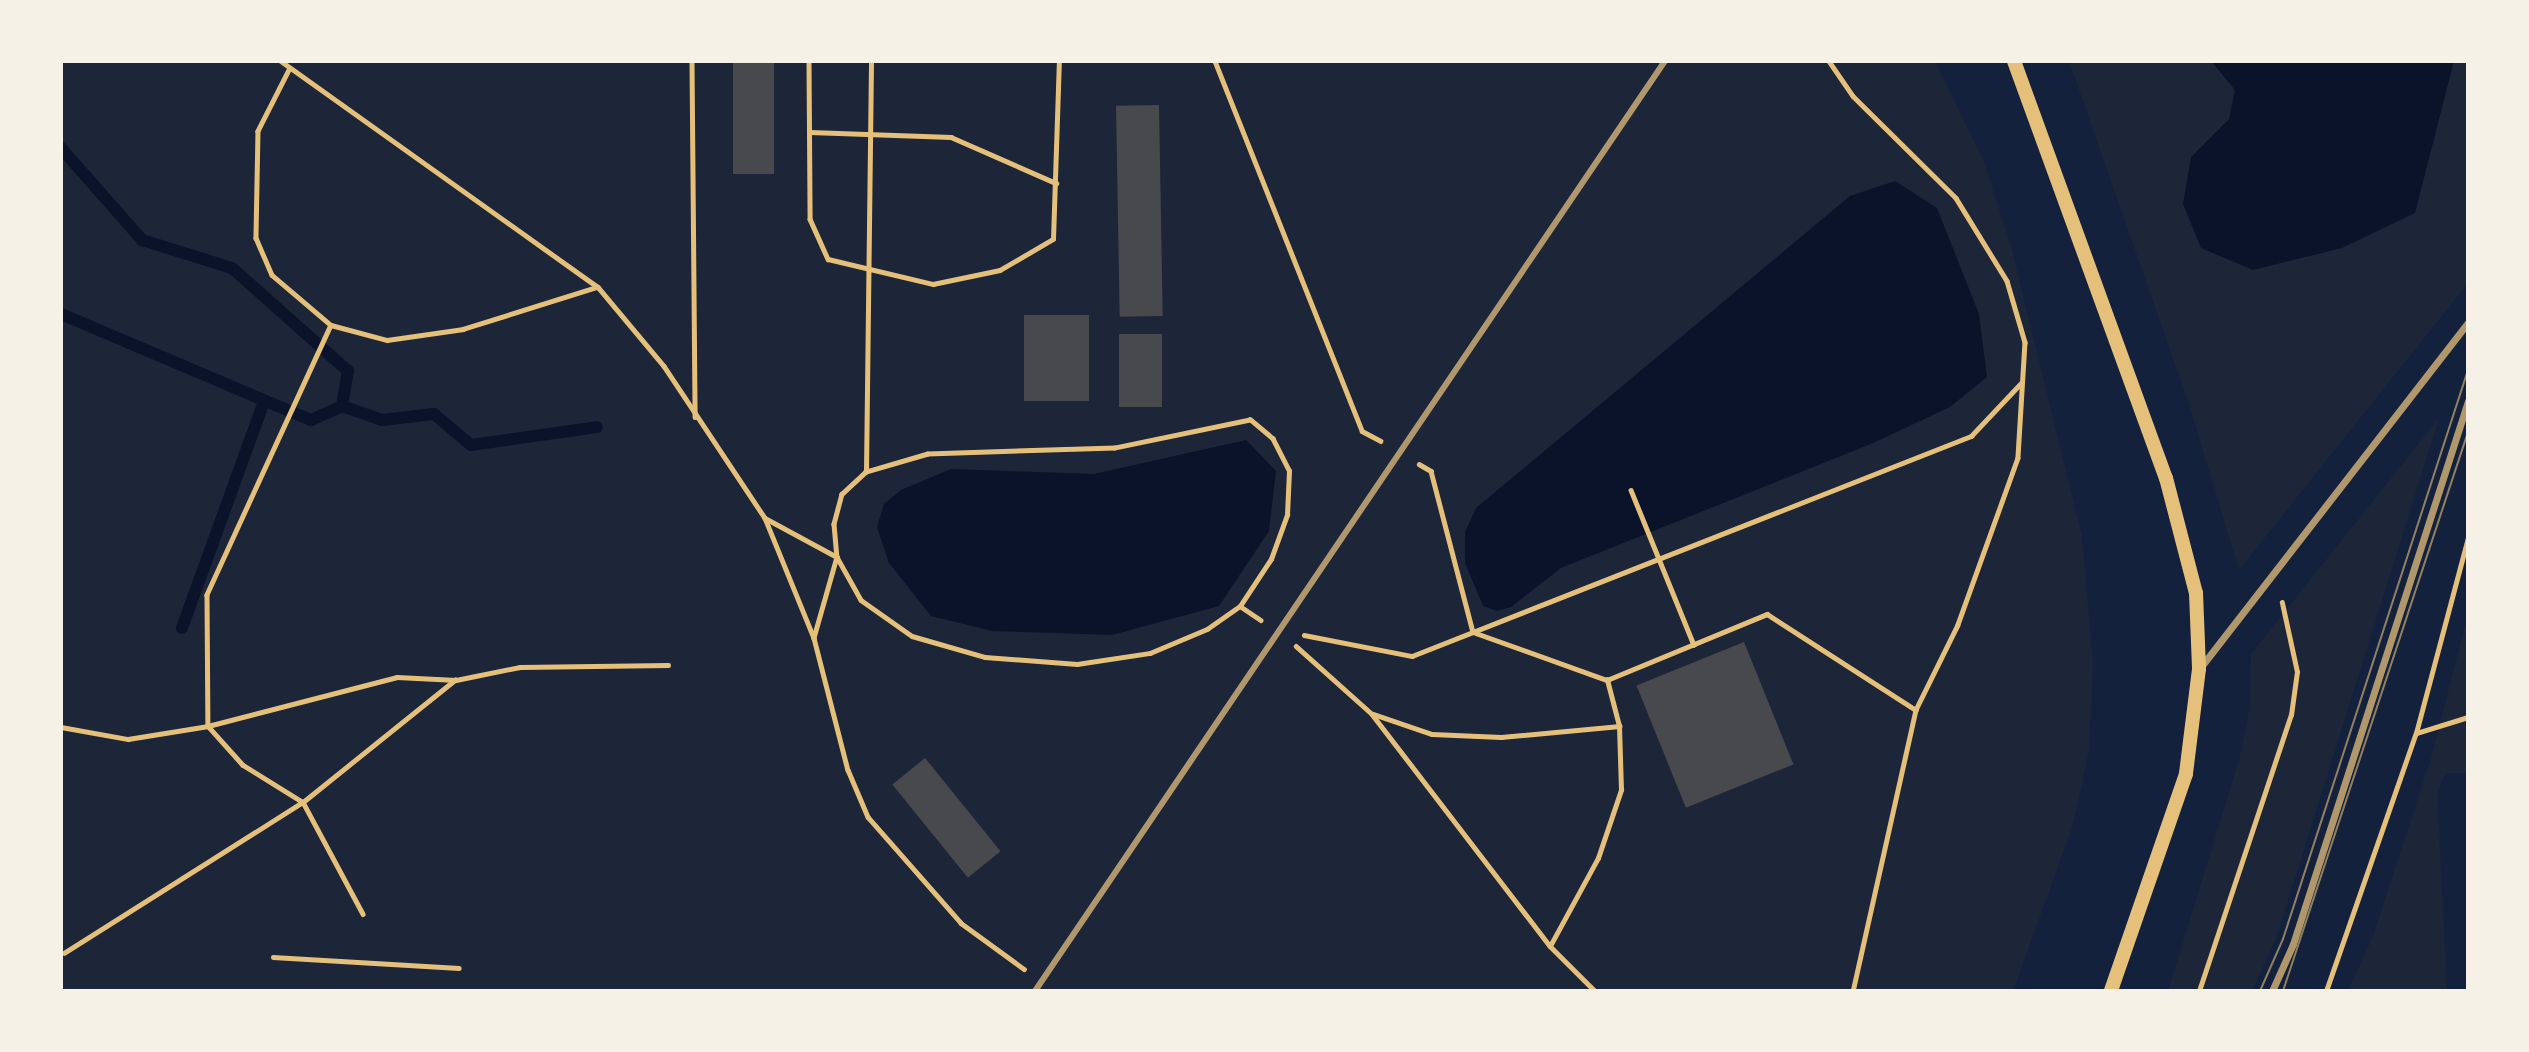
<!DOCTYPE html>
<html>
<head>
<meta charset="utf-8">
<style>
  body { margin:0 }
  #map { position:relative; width:2529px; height:1052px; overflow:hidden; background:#14213d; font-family:Rubik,sans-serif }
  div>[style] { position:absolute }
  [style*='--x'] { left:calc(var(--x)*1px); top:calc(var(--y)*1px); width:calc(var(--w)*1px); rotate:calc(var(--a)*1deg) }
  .green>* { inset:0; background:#1d2539 }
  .water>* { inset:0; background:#0b132b }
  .stream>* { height:12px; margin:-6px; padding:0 6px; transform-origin:6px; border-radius:6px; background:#0b132b }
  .building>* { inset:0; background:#48494c; transform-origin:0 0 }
  .path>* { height:4.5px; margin:-2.25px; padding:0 2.25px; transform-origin:2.25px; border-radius:2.25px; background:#e5c07b }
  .pedestrian>* { height:6px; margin:-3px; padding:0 3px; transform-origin:3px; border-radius:3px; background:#b1986c }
  .minor>* { height:7px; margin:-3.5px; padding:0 3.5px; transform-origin:3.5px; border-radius:3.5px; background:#b1986c }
  .secondary>* { height:14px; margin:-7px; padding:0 7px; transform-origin:7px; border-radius:7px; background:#e5c07b }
  .tram>* { height:2px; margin:-1px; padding:0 1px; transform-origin:1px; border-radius:1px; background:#918062 }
  span { translate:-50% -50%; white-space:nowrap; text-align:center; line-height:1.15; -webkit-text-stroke:7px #f6f1e7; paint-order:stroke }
  .frame { position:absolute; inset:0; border:63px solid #f6f1e7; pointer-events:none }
</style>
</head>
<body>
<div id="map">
  <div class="green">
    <div style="clip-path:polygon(61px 61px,1935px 61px,1984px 162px,2011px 246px,2082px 537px,2093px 664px,2089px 750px,2073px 825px,2013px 991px,61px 991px)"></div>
    <div style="clip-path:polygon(2069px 61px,2468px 61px,2468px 283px,2239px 570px,2189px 404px)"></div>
    <div style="clip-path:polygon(2439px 418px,2277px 936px,2252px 991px,2168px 991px,2239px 760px,2250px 706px,2251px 654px)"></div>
    <div style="clip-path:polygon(2468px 614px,2468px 773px,2446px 773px,2437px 792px,2447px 991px,2348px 991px,2373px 936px,2431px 758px)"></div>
  </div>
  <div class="water">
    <div style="clip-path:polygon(2211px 61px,2454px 61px,2415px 213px,2342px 248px,2253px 270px,2201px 248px,2183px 204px,2191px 157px,2229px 119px,2235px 90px)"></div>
    <div style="clip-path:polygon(1895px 181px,1937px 208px,1979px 314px,1987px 377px,1950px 407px,1871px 444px,1561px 568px,1511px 607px,1497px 611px,1483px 606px,1465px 563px,1465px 532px,1476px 508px,1850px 196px)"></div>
    <div style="clip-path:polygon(1246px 440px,1276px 471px,1269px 531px,1219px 606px,1112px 635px,992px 631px,931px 616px,889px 563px,877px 527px,884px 504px,901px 490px,951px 469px,1094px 474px)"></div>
  </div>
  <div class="stream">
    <div style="--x:61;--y:148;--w:123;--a:48.6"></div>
    <div style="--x:142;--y:240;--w:94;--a:17.3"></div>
    <div style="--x:232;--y:268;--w:155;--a:41.6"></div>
    <div style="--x:348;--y:371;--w:36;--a:100"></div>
    <div style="--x:342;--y:406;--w:42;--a:19.3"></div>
    <div style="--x:382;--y:420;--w:52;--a:-6.6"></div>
    <div style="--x:434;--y:414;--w:48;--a:40"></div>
    <div style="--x:471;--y:445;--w:127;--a:-8.1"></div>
    <div style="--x:61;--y:314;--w:272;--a:23"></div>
    <div style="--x:311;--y:420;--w:34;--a:-24"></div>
    <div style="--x:182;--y:628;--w:241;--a:-70.1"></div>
  </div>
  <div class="building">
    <div style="left:733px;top:61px;width:41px;height:113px"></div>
    <div style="left:1159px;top:105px;width:211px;height:43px;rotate:89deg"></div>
    <div style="left:1024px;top:315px;width:65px;height:86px"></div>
    <div style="left:1119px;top:334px;width:43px;height:73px"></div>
    <div style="left:1744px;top:642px;width:132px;height:116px;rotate:68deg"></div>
    <div style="left:925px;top:758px;width:120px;height:42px;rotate:51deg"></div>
  </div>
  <div class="path">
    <div style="--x:281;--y:61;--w:389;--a:35.5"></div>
    <div style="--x:598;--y:287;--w:103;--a:50.1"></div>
    <div style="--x:664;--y:366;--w:182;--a:56.4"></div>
    <div style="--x:765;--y:518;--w:130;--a:67.8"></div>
    <div style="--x:814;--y:638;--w:136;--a:75.6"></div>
    <div style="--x:848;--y:770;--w:51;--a:66.9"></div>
    <div style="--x:868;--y:817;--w:141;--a:48.7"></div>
    <div style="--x:961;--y:923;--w:78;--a:36.1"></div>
    <div style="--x:692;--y:61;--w:356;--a:89.5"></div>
    <div style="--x:809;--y:61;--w:158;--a:89.6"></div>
    <div style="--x:810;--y:219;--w:44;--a:65.8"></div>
    <div style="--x:828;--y:259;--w:108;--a:13.4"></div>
    <div style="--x:933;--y:284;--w:68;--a:-11.8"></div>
    <div style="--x:1000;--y:270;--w:61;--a:-30.3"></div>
    <div style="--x:1053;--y:239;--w:178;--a:-88.1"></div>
    <div style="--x:1215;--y:61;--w:398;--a:68.3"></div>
    <div style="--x:1362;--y:431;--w:21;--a:28"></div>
    <div style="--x:1829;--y:61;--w:42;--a:55.6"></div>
    <div style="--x:1853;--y:96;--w:145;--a:44.7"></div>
    <div style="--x:1956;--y:198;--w:97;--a:58.4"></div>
    <div style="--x:2007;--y:281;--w:64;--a:73.6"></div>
    <div style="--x:2025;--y:342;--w:116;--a:93.5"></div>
    <div style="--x:2018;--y:458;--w:177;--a:109.8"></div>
    <div style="--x:1958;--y:625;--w:95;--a:116.3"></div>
    <div style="--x:1916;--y:710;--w:288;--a:102.6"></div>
    <div style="--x:290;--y:68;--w:71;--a:116.9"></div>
    <div style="--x:258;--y:131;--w:107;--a:91.1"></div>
    <div style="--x:256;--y:238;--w:40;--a:66.6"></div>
    <div style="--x:272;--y:275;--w:77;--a:40.3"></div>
    <div style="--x:331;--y:325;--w:58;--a:15"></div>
    <div style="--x:387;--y:340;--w:77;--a:-8.2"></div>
    <div style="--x:463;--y:329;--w:140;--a:-17.4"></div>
    <div style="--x:810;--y:132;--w:141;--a:2"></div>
    <div style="--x:951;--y:137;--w:115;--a:23.7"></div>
    <div style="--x:331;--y:325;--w:297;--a:114.7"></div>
    <div style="--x:207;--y:595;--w:131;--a:89.6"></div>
    <div style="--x:208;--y:726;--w:52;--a:48.1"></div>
    <div style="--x:243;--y:765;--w:70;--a:31.7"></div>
    <div style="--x:303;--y:802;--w:127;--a:61.8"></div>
    <div style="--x:1419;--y:464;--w:14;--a:30"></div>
    <div style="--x:1431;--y:471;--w:166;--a:75.4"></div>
    <div style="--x:1473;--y:632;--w:142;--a:19.7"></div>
    <div style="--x:1607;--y:680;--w:173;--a:-22.4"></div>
    <div style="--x:1767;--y:614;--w:177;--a:32.8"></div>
    <div style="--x:866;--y:472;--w:411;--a:-89.3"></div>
    <div style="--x:1631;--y:490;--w:167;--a:67.9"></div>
    <div style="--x:765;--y:518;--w:82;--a:28.4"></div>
    <div style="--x:837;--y:557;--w:49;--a:60.8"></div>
    <div style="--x:861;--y:600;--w:62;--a:35.2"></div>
    <div style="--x:912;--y:636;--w:76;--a:16"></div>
    <div style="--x:985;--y:657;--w:92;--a:4.4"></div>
    <div style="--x:1077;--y:664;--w:74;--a:-8.6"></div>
    <div style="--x:1150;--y:653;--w:62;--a:-22.8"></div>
    <div style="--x:1207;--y:629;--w:40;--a:-34.9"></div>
    <div style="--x:1240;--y:606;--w:56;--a:-56.6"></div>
    <div style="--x:1271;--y:559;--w:47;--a:-70"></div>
    <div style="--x:1287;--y:515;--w:44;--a:-87.4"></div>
    <div style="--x:1289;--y:471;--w:36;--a:-117"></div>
    <div style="--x:1273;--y:439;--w:30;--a:-140"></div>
    <div style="--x:1250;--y:420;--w:138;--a:168.3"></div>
    <div style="--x:1115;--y:448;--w:187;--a:178.2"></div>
    <div style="--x:928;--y:454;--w:65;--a:163.8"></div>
    <div style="--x:866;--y:472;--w:33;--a:137"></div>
    <div style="--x:842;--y:494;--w:31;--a:105"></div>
    <div style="--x:834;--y:524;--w:33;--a:85"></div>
    <div style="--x:837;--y:557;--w:84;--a:105.9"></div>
    <div style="--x:1240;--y:606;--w:25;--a:34"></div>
    <div style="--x:1304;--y:635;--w:110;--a:11"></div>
    <div style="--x:1412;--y:656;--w:601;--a:-21.48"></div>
    <div style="--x:1971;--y:436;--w:74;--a:-46.6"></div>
    <div style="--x:1296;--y:646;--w:102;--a:41.8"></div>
    <div style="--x:1372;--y:714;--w:292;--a:52.5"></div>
    <div style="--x:1550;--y:946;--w:64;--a:45"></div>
    <div style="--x:1373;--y:714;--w:62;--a:18.7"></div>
    <div style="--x:1432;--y:734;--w:69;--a:2.5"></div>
    <div style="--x:1501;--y:737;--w:119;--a:-5.3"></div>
    <div style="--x:61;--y:727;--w:68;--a:10.2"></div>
    <div style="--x:128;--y:739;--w:81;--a:-9.2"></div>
    <div style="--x:208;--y:726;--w:195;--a:-14.5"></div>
    <div style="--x:397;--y:677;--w:59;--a:2.9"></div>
    <div style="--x:456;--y:680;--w:65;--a:-11.5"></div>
    <div style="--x:520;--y:667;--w:148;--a:-0.8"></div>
    <div style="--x:2417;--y:733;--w:53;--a:-17.4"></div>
    <div style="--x:1550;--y:946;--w:100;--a:-61.4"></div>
    <div style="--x:1598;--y:858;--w:72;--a:-71.3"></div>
    <div style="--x:1621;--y:790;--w:64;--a:-91.8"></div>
    <div style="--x:1619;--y:726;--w:48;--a:-104.6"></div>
    <div style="--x:64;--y:953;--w:283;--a:-32.3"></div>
    <div style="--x:303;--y:802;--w:195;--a:-38.8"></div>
    <div style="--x:273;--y:957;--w:186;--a:3.4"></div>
    <div style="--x:2199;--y:991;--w:291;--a:-71.6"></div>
    <div style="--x:2291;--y:715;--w:43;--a:-82.1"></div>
    <div style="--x:2297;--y:672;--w:71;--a:-102.3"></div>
    <div style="--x:2326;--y:991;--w:273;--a:-70.8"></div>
    <div style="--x:2416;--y:733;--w:202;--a:-75.1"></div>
  </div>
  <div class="pedestrian">
    <div style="--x:1035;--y:991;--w:1123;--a:-55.89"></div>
  </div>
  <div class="minor">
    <div style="--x:2200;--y:668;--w:437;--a:-52.2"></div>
    <div style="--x:2272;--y:991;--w:51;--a:-65.9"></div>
    <div style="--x:2293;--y:944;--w:571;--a:-72.14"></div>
  </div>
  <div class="secondary">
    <div style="--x:2014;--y:61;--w:444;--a:70"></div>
    <div style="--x:2166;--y:478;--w:119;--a:75.4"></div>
    <div style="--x:2196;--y:593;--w:76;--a:87.7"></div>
    <div style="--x:2199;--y:669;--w:106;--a:97.1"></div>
    <div style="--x:2186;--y:774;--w:230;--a:109.1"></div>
  </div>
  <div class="tram">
    <div style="--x:2260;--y:991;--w:57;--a:-66.1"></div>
    <div style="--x:2283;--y:939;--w:598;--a:-71.99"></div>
    <div style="--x:2283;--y:991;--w:589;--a:-71.69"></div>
  </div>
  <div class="frame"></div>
</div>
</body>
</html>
